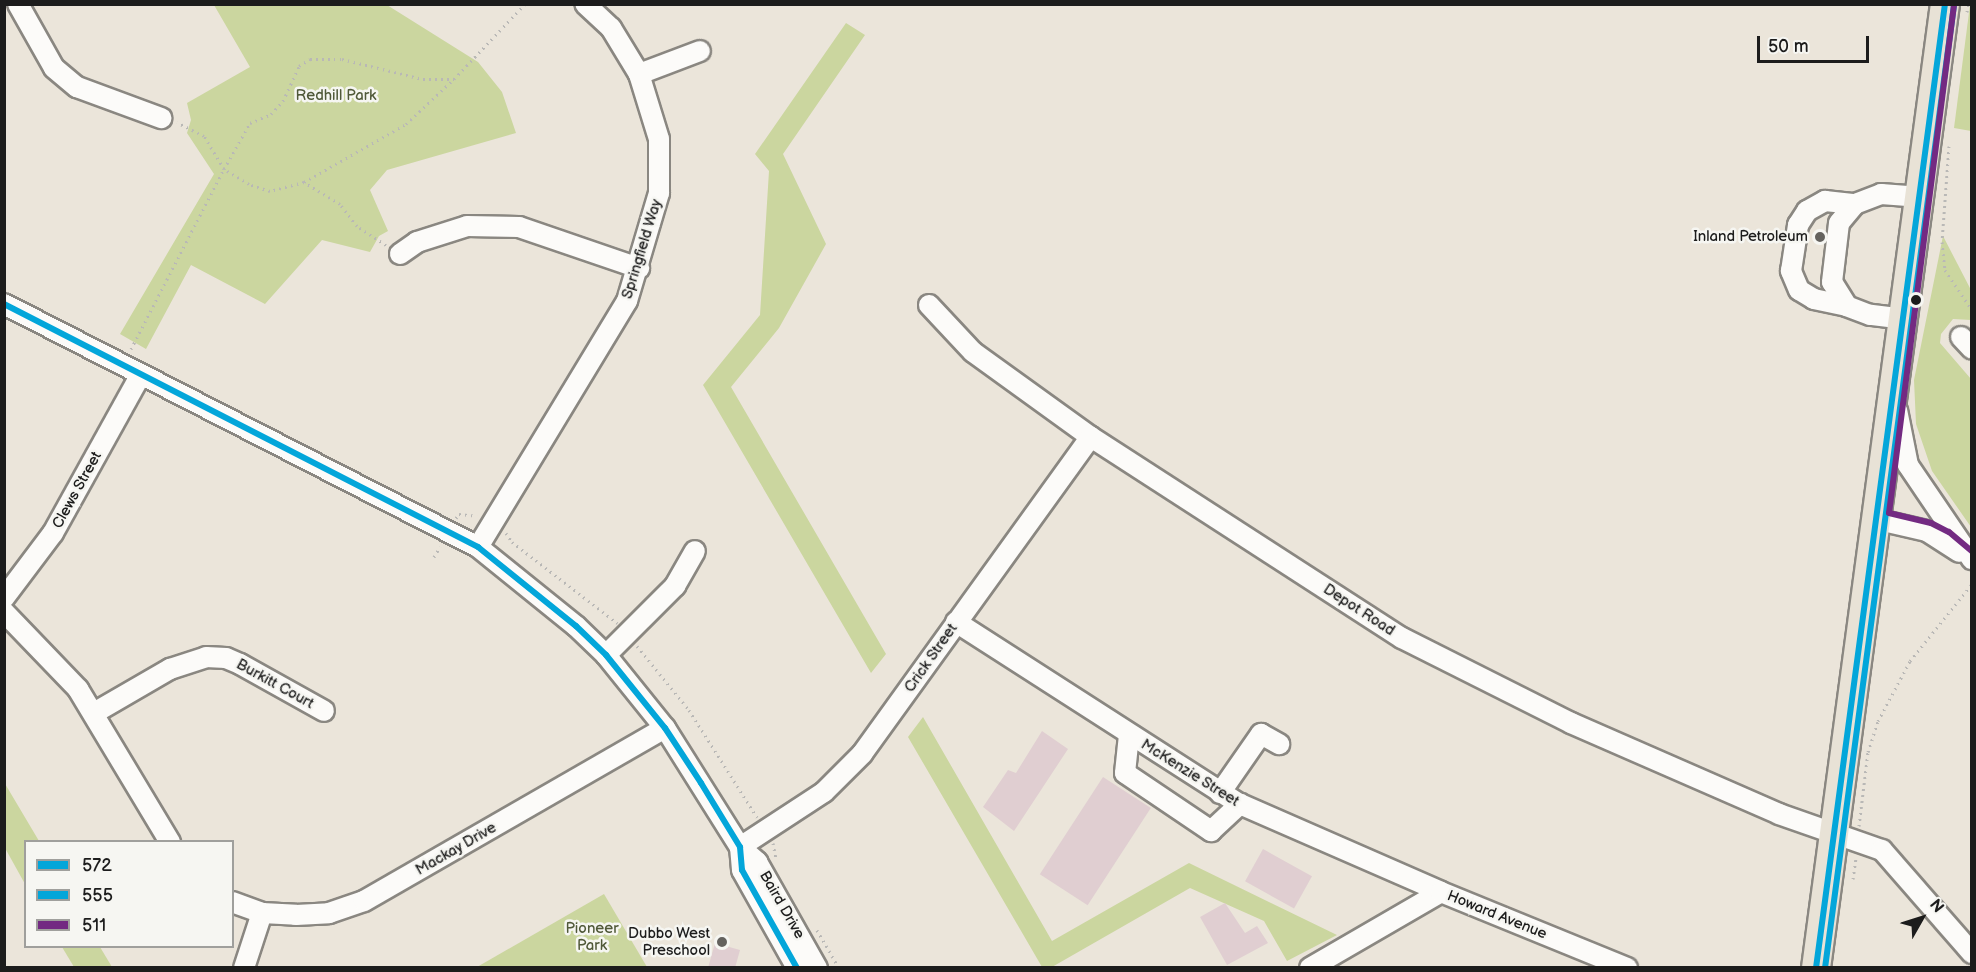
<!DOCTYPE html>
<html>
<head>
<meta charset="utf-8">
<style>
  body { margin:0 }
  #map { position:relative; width:1976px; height:972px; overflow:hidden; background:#ebe5da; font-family:"Balsamiq Sans",sans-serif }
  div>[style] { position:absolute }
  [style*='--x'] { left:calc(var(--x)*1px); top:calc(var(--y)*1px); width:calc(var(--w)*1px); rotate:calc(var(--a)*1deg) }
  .green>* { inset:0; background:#cbd69f }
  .building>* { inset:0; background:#e0ced1; transform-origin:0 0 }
  .path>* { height:3px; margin-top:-1.5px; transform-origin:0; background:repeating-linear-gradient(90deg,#b9b8b6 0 1.5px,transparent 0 6px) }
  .roads { filter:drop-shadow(2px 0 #8a8781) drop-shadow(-2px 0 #8a8781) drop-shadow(0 2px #8a8781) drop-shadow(0 -2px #8a8781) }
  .minor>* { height:20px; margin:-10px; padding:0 10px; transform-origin:10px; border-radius:10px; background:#fcfbf9 }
  .highway>* { height:28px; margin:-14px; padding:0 14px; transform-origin:14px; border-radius:14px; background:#e8e2d6 }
  .bus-1>* { height:6px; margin:-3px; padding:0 3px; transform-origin:3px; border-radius:3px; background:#03a6da }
  .bus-2>* { height:6px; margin:-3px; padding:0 3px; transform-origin:3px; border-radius:3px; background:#03a6da }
  .bus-3>* { height:6px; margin:-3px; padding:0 3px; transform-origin:3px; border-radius:3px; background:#732a82 }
  .dots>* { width:16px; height:16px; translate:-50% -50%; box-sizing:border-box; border:3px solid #f6f6f2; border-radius:50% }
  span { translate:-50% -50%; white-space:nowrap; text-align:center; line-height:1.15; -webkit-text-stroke:5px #f6f6f2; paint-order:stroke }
  .park-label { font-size:15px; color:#505939 }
  .poi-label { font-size:15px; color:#1c1c1c }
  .right { translate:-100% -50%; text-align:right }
  .street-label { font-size:15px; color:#1c1c1c }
  .frame { position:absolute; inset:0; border:6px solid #1c1c1c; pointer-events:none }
  .legend { position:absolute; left:24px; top:840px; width:210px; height:108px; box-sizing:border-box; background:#f6f6f2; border:2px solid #9f9f9c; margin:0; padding:8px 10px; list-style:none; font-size:18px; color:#1c1c1c }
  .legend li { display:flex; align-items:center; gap:12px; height:30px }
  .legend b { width:30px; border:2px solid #9f9f9c }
  .north { position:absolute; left:1892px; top:888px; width:60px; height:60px; -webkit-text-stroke:4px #f6f6f2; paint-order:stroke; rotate:51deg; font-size:16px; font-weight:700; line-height:24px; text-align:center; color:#1c1c1c }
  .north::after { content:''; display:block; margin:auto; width:21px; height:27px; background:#1c1c1c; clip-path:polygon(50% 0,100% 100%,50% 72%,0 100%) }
  .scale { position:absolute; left:1757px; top:36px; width:112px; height:27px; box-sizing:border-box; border:3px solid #1c1c1c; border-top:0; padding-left:8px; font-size:18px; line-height:21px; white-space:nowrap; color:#1c1c1c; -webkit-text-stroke:4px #f6f6f2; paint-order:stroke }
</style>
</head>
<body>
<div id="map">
  <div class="green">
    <div style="clip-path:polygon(214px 5px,387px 5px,478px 62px,502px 92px,516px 133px,387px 170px,370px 190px,388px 231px,379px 236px,370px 252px,322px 240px,265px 304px,191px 265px,146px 349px,120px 334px,214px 174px,187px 133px,191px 120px,187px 103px,250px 67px)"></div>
    <div style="clip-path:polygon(1970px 5px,1972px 5px,1971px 131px,1954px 128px)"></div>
    <div style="clip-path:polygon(846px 23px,865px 35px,783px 154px,826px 244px,779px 328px,731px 387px,886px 654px,871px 673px,703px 385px,760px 315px,769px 171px,755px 154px)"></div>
    <div style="clip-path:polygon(1943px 236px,1971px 290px,1971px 320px,1953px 319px,1941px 334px,1940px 343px,1971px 379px,1971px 527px,1932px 471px,1916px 424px,1914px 380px)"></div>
    <div style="clip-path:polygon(923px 717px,1052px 941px,1189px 863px,1337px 935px,1287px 961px,1264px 921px,1190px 888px,1052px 967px,1042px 967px,908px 737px)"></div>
    <div style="clip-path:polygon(4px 782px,39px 841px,26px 842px,25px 884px,5px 848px)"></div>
    <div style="clip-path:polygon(604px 894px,647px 967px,477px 967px)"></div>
    <div style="clip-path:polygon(62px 947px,100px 947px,112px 967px,74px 967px)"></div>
  </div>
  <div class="building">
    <div style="clip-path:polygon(1042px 731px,1068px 749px,1014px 831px,983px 807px,1008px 770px,1016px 773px)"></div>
    <div style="left:1103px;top:777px;width:57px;height:116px;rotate:33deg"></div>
    <div style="left:1263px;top:849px;width:56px;height:37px;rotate:29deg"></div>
    <div style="clip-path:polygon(1225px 903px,1245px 933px,1257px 926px,1268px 943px,1227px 965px,1200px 917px)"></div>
    <div style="clip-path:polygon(715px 943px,740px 950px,735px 968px,708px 968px)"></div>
  </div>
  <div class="path">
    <div style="--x:1967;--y:12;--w:8;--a:-83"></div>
    <div style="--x:1949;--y:146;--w:96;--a:94.2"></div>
    <div style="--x:1942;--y:242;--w:28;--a:84"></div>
    <div style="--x:1945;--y:270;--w:48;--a:56"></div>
    <div style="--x:304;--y:182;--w:117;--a:-29.6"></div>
    <div style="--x:406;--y:124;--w:66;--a:-43.2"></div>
    <div style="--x:386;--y:245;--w:35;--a:-147"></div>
    <div style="--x:357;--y:226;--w:28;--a:-128"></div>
    <div style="--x:340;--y:204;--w:42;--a:-148.6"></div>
    <div style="--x:304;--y:182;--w:35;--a:165"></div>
    <div style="--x:270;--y:191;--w:22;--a:-162"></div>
    <div style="--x:249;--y:184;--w:29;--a:-149"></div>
    <div style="--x:224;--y:169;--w:53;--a:-60.5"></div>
    <div style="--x:250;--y:123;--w:23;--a:-23"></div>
    <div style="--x:271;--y:114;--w:18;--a:-47"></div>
    <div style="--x:283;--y:101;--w:38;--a:-65"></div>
    <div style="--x:299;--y:66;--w:13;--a:-32"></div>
    <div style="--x:310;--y:59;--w:32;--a:0"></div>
    <div style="--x:342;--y:59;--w:83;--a:13.9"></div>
    <div style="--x:423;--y:79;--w:31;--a:0"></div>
    <div style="--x:454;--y:79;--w:103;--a:-46.6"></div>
    <div style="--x:131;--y:349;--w:203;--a:-62.7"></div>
    <div style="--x:224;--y:169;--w:39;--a:-121"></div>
    <div style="--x:204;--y:136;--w:30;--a:-153"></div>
    <div style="--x:456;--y:518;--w:5;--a:-53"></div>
    <div style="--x:459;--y:514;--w:18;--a:6"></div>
    <div style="--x:506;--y:533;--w:11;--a:56"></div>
    <div style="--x:512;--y:542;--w:133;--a:37.6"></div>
    <div style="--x:434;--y:557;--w:12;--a:-59"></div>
    <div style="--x:637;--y:646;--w:82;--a:50.9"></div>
    <div style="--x:689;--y:710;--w:127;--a:57.6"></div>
    <div style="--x:1859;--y:826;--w:75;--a:-83.1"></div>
    <div style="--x:1868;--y:752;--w:33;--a:-72"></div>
    <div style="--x:1878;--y:721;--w:68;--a:-61.9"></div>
    <div style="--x:1910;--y:661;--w:99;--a:-51.2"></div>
    <div style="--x:773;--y:843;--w:16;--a:79"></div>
    <div style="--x:1853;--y:879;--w:22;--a:-82"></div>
    <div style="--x:817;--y:930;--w:44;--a:59.9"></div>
  </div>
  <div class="roads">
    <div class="minor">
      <div style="--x:18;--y:4;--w:73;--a:60.6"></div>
      <div style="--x:54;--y:68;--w:30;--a:40"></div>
      <div style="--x:77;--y:87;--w:90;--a:20.3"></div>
      <div style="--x:639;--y:74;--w:65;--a:-20.7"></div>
      <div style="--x:400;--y:254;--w:21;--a:-35"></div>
      <div style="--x:417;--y:242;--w:52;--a:-17.7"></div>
      <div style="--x:467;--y:226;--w:52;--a:1.1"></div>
      <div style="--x:519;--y:227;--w:127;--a:18.9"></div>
      <div style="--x:4;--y:304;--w:533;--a:27.14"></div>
      <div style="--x:478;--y:547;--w:126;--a:38.9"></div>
      <div style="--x:576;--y:626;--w:42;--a:44"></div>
      <div style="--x:606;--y:655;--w:94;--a:51.1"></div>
      <div style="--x:665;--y:728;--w:141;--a:57.8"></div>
      <div style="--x:740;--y:847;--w:23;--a:41"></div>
      <div style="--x:757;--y:862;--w:122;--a:60.5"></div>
      <div style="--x:929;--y:305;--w:64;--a:46.9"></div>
      <div style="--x:973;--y:352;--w:145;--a:35.8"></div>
      <div style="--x:1091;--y:437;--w:370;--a:32.9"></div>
      <div style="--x:1402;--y:638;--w:189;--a:26.7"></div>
      <div style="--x:1571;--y:723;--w:227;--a:23.6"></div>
      <div style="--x:1779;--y:814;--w:109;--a:19.3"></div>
      <div style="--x:1882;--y:850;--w:137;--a:48.9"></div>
      <div style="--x:1847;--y:306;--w:34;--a:-168"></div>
      <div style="--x:1814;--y:299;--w:17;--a:-149"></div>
      <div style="--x:1799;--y:290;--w:21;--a:-113"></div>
      <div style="--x:1791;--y:271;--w:47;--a:-81.3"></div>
      <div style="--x:1798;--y:225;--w:17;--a:-57"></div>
      <div style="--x:1807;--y:211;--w:21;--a:-29"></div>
      <div style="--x:1825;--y:201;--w:30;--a:6"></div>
      <div style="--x:1905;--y:319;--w:35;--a:-173"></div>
      <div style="--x:1870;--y:315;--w:25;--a:-159"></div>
      <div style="--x:1847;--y:306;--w:28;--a:-122"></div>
      <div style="--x:1832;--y:282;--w:59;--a:-83.2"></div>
      <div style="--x:1839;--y:223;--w:25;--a:-50"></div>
      <div style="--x:1855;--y:204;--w:28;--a:-21"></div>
      <div style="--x:1881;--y:194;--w:40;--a:4.3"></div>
      <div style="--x:1961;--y:337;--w:16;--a:47"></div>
      <div style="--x:1897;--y:410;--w:56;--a:78.7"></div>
      <div style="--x:1908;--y:465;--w:114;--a:55.8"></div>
      <div style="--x:1879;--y:520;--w:49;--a:12.9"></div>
      <div style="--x:1927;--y:531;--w:38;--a:33"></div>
      <div style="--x:478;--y:547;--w:288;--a:-58.8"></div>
      <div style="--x:627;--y:301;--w:113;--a:-73.5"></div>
      <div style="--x:659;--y:193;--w:54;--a:-90"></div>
      <div style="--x:659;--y:139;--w:68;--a:-107.1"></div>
      <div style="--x:639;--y:74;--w:54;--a:-121.3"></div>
      <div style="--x:611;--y:28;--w:35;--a:-137"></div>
      <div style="--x:4;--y:598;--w:81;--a:-53"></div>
      <div style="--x:53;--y:533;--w:179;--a:-61"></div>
      <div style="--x:4;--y:612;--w:107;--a:46.1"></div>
      <div style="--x:78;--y:689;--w:179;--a:59"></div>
      <div style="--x:956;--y:622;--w:337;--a:32.7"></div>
      <div style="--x:1240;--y:804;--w:219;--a:23.6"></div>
      <div style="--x:606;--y:655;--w:98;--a:-45"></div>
      <div style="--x:675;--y:586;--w:40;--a:-60.3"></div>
      <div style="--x:94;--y:713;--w:88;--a:-30.1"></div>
      <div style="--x:170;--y:669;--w:38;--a:-18"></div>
      <div style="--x:206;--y:657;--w:20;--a:3"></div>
      <div style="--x:226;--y:658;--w:15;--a:23"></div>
      <div style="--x:240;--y:664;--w:96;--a:29.2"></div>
      <div style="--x:1129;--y:735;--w:38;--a:96"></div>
      <div style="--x:1125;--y:773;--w:104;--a:34"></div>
      <div style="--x:1211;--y:831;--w:40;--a:-43"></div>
      <div style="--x:1220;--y:793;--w:72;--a:-55.2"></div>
      <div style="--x:1261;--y:734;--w:21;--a:29"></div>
      <div style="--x:740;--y:847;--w:100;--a:-33.2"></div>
      <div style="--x:824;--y:792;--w:54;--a:-45"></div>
      <div style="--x:862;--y:754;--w:391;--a:-54.2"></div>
      <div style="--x:740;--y:847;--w:23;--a:85"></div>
      <div style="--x:742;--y:870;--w:112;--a:60.7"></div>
      <div style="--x:232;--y:902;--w:32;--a:20"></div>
      <div style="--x:262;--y:913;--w:34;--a:3"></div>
      <div style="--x:296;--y:915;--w:33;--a:-3"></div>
      <div style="--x:329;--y:913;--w:37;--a:-19"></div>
      <div style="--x:364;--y:901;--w:347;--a:-29.9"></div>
      <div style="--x:244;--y:968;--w:58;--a:-71.9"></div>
      <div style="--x:1310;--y:968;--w:151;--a:-30.1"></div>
      <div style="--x:1441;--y:892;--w:201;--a:22.2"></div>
    </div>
    <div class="highway">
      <div style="--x:1816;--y:968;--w:973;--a:-82.38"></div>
    </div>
  </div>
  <div class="bus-1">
    <div style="--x:4;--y:304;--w:533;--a:27.14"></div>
    <div style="--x:478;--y:547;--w:126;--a:38.9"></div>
    <div style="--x:576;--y:626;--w:42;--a:44"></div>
    <div style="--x:606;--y:655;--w:94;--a:51.1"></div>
    <div style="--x:665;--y:728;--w:66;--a:56.8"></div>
    <div style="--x:701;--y:783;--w:75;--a:58.6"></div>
    <div style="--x:740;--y:847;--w:23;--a:85"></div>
    <div style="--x:742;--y:870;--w:112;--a:60.7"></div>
    <div style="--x:1816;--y:968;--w:973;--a:-82.38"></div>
  </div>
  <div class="bus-2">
    <div style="--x:1825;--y:968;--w:972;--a:-82.37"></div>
  </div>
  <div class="bus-3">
    <div style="--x:1954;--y:5;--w:512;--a:97.29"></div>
    <div style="--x:1889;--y:513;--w:43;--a:13.4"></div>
    <div style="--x:1931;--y:523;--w:20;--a:27"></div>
    <div style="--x:1949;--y:532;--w:30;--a:40"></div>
  </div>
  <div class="dots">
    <div style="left:1820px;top:237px;background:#64625e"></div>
    <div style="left:1916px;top:300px;background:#1c1c1c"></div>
    <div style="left:722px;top:942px;background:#64625e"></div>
  </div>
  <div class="park-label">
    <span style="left:336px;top:96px">Redhill Park</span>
    <span style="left:592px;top:937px">Pioneer<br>Park</span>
  </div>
  <div class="poi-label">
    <span class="right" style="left:1808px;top:237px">Inland Petroleum</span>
    <span class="right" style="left:710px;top:942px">Dubbo West<br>Preschool</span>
  </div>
  <div class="street-label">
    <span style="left:642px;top:249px;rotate:-73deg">Springfield Way</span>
    <span style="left:77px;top:490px;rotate:-61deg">Clews Street</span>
    <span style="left:1359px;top:610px;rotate:33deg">Depot Road</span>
    <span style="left:931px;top:658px;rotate:-55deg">Crick Street</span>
    <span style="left:275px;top:684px;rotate:29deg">Burkitt Court</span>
    <span style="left:1190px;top:773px;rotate:32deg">McKenzie Street</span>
    <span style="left:456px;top:849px;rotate:-30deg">Mackay Drive</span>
    <span style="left:782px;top:905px;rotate:60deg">Baird Drive</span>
    <span style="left:1497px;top:915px;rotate:22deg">Howard Avenue</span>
  </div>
  <div class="frame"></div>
  <ul class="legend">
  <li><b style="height:8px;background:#03a6da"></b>572</li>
  <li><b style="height:8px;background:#03a6da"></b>555</li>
  <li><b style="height:8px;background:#732a82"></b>511</li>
  </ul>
  <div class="north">N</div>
  <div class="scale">50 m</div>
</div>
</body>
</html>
